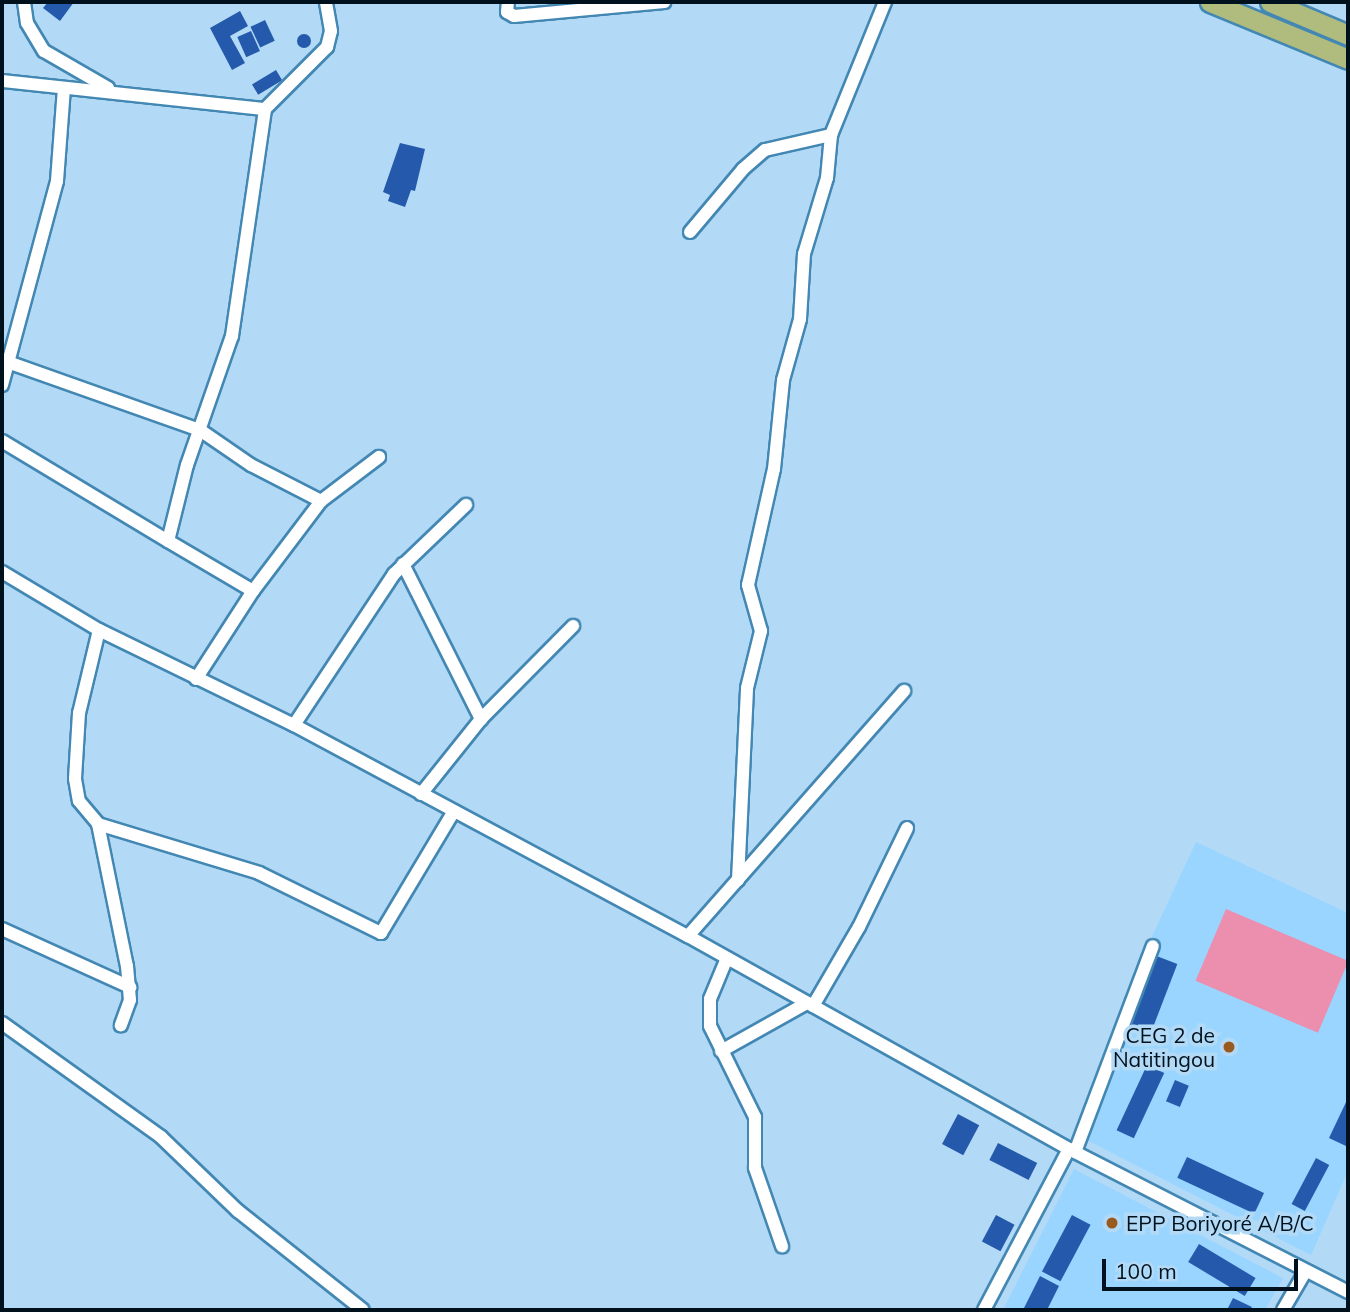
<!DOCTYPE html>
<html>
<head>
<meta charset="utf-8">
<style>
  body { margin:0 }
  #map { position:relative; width:1350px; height:1312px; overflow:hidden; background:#b2daf6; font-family:Mulish,sans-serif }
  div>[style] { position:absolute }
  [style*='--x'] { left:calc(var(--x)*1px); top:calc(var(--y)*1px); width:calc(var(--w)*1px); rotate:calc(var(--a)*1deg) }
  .built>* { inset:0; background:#99d5ff }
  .green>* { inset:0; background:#ec8fae; transform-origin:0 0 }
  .stream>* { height:3.5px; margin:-1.75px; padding:0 1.75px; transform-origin:1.75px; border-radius:1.75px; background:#1aa893 }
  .building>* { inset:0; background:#2459ab; transform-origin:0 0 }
  .round { border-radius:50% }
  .roads { filter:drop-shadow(2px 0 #4387b3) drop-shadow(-2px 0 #4387b3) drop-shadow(0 2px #4387b3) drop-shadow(0 -2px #4387b3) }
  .minor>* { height:12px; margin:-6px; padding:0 6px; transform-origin:6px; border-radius:6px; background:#fff }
  .trunk>* { height:19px; margin:-9.5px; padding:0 9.5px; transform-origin:9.5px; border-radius:9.5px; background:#afbc7e }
  .dots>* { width:19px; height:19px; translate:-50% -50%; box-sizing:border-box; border:4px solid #b2daf6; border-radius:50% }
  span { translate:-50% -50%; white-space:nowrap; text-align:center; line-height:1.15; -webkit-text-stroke:7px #b2daf6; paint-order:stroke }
  .poi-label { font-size:21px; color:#00111e }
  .right { translate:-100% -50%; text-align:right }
  .left { translate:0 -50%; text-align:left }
  .frame { position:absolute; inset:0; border:4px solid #00111e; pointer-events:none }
  .scale { position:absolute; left:1102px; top:1259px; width:196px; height:32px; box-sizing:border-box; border:4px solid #00111e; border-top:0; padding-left:9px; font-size:21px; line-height:24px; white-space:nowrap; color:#00111e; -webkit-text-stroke:5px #b2daf6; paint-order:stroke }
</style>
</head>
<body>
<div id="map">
  <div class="built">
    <div style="clip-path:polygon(1196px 842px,1348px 913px,1348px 1171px,1311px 1255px,1077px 1135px,1142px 958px)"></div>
    <div style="clip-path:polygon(1074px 1169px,1283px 1278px,1265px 1310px,1003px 1310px)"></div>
  </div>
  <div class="green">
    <div style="left:1226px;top:909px;width:133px;height:78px;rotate:23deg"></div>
  </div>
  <div class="stream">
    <div style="--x:2;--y:1076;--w:20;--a:-90"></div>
  </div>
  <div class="building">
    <div style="clip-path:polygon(48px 2px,74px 2px,60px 21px,43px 8px)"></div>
    <div style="clip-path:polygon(240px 11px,248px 26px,230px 36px,245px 63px,232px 70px,210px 28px)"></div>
    <div style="left:265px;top:20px;width:23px;height:16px;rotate:65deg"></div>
    <div style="left:251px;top:31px;width:22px;height:15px;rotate:66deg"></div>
    <div class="round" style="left:297px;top:34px;width:14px;height:14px"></div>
    <div style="left:276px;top:70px;width:12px;height:28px;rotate:59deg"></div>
    <div style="clip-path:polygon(400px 143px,425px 149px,415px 191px,411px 190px,405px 207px,388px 201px,390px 195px,383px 192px)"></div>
    <div style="left:1154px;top:955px;width:25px;height:77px;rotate:21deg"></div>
    <div style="left:1147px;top:1065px;width:19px;height:72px;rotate:25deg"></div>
    <div style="left:1175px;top:1080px;width:15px;height:23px;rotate:23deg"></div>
    <div style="clip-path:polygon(1348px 1098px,1348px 1141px,1346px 1146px,1329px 1138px)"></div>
    <div style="left:958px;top:1114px;width:24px;height:34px;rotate:28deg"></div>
    <div style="left:998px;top:1143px;width:44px;height:19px;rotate:27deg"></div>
    <div style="left:1187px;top:1157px;width:85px;height:23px;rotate:25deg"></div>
    <div style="left:1316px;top:1158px;width:15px;height:52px;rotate:28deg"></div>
    <div style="left:996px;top:1215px;width:21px;height:30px;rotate:28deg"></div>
    <div style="left:1072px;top:1215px;width:21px;height:64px;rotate:28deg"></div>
    <div style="left:1199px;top:1244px;width:66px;height:21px;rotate:31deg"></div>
    <div style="clip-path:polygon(1040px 1276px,1059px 1286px,1047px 1310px,1023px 1310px)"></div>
    <div style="clip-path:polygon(1233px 1298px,1252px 1307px,1250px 1310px,1227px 1310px)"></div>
  </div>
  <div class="roads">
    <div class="minor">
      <div style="--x:24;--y:2;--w:21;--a:82"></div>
      <div style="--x:27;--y:23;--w:33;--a:59"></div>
      <div style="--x:44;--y:51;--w:74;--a:30"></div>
      <div style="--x:508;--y:2;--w:10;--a:96"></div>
      <div style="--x:507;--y:12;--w:8;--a:30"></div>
      <div style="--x:514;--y:16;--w:151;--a:-5.3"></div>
      <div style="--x:2;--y:81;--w:264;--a:6.1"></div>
      <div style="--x:690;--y:232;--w:82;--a:-49.9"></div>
      <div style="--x:743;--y:169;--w:29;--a:-41"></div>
      <div style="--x:765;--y:150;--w:68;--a:-12.8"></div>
      <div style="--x:831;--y:135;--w:144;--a:-67.9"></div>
      <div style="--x:2;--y:360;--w:210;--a:19.5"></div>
      <div style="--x:200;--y:430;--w:62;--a:34.5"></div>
      <div style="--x:251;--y:465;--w:79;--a:27.2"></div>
      <div style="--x:321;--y:501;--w:113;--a:127.1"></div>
      <div style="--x:2;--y:385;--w:211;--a:-74.9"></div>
      <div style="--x:57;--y:181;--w:93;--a:-85.7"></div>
      <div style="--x:2;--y:441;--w:194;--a:31.1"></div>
      <div style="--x:321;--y:501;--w:73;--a:-37.2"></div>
      <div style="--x:403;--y:564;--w:174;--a:63.3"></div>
      <div style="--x:2;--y:572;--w:113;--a:30.9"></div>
      <div style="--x:99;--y:630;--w:217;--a:26"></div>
      <div style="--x:294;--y:725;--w:447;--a:28.2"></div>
      <div style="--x:688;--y:936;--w:436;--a:29.2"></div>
      <div style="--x:1069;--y:1149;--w:314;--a:27.1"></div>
      <div style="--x:99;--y:630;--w:85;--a:103.5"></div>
      <div style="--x:79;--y:713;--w:66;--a:93.5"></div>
      <div style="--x:75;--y:779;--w:22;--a:80"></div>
      <div style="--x:79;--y:801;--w:30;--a:50"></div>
      <div style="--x:98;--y:824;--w:168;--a:16.9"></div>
      <div style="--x:259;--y:873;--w:136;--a:26.2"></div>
      <div style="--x:381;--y:933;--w:142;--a:-59.1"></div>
      <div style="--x:196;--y:679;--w:105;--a:-57.1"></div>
      <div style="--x:253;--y:591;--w:99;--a:-149.5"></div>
      <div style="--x:168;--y:541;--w:78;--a:-76"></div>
      <div style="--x:187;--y:465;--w:137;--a:-70.8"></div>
      <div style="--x:232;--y:336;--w:229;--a:-81.7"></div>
      <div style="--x:265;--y:109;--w:88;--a:-45"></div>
      <div style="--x:327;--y:47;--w:16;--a:-76"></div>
      <div style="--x:331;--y:31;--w:29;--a:-100"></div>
      <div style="--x:294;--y:725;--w:181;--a:-56.5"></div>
      <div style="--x:394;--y:574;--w:100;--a:-43.8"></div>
      <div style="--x:421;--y:794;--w:96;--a:-51.3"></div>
      <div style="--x:481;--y:719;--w:131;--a:-45.3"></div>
      <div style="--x:98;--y:824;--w:145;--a:78.5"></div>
      <div style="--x:127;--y:966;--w:34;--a:85"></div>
      <div style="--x:130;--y:1000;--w:27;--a:110"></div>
      <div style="--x:738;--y:880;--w:192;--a:-87.3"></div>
      <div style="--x:747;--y:688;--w:59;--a:-76.2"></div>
      <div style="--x:761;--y:631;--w:48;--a:-105.8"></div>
      <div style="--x:748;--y:585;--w:119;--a:-77.4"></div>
      <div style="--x:774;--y:469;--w:89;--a:-84.2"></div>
      <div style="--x:783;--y:380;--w:63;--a:-74.4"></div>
      <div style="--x:800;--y:319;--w:65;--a:-86.5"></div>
      <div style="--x:804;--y:254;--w:79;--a:-73.2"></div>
      <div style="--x:827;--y:178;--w:43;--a:-84.7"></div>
      <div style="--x:2;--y:929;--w:141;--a:24.4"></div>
      <div style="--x:688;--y:936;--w:327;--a:-48.6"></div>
      <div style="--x:727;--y:958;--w:44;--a:112.5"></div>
      <div style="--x:710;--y:999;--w:27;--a:90"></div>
      <div style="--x:710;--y:1026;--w:102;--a:63.7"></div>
      <div style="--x:755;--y:1117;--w:51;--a:90"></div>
      <div style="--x:755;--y:1168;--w:83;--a:70.9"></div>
      <div style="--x:813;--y:1006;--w:91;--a:-59.8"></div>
      <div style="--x:859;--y:927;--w:110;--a:-64.1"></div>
      <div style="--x:2;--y:1023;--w:196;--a:35.6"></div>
      <div style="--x:161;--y:1137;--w:107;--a:43.9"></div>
      <div style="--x:238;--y:1211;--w:159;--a:38.4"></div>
      <div style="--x:721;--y:1051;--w:98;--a:-29.2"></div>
      <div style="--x:1075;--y:1152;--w:220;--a:-69.3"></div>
      <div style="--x:984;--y:1310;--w:182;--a:-62.2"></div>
      <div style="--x:1283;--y:1310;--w:44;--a:-59.9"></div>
    </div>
    <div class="trunk">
      <div style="--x:1210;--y:2;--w:149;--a:22.4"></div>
      <div style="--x:1270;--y:2;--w:85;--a:22.9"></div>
    </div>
  </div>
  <div class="dots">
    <div style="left:1229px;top:1047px;background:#995a20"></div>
    <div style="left:1112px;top:1223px;background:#995a20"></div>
  </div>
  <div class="poi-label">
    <span class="right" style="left:1215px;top:1047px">CEG 2 de<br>Natitingou</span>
    <span class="left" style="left:1126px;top:1223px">EPP Boriyoré A/B/C</span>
  </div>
  <div class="frame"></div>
  <div class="scale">100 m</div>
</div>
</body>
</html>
